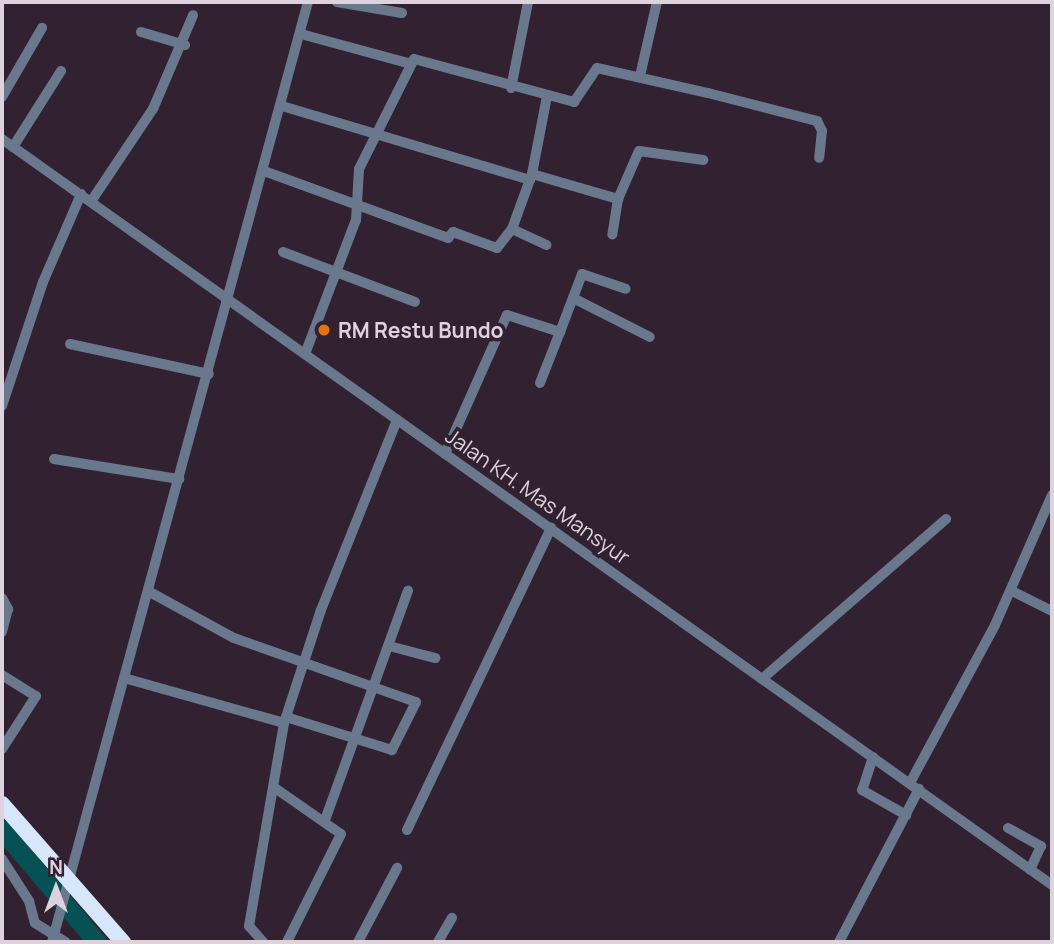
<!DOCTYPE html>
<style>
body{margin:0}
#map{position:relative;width:1054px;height:944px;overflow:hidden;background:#322231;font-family:Manrope,sans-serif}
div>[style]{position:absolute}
.river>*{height:19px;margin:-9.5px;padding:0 9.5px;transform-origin:9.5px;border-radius:9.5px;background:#065154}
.minor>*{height:10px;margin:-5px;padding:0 5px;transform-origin:5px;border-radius:5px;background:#69788c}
.highway>*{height:16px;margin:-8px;padding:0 8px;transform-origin:8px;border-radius:8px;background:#d7e6fb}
.dots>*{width:19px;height:19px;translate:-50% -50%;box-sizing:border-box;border:4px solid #322231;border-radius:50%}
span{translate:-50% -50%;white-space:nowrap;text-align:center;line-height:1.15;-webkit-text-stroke:7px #322231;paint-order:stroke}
.poi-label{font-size:21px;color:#ded3dd;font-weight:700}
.left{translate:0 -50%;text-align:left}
.street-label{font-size:21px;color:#ded3dd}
.frame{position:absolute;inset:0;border:4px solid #ded3dd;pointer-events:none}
.north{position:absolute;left:21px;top:853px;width:70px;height:70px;-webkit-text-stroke:5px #322231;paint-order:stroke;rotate:0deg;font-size:19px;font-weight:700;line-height:28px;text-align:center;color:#ded3dd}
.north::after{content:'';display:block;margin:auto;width:24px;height:32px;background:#ded3dd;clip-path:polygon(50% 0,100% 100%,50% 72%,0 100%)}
</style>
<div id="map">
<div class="river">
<div style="left:2px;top:830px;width:147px;rotate:49.7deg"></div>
</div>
<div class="minor">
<div style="left:337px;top:2px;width:66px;rotate:9.6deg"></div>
<div style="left:141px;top:32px;width:46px;rotate:16.5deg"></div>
<div style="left:301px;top:34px;width:111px;rotate:15.2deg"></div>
<div style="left:640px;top:76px;width:76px;rotate:-77.1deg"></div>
<div style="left:511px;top:88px;width:88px;rotate:-78.8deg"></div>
<div style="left:2px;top:97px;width:80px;rotate:-59.9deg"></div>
<div style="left:282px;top:106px;width:259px;rotate:16.6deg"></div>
<div style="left:2px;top:139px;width:1288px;rotate:35.39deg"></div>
<div style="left:13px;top:147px;width:90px;rotate:-57.7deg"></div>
<div style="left:264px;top:171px;width:196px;rotate:20deg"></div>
<div style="left:448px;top:238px;width:8px;rotate:-50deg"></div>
<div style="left:453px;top:232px;width:47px;rotate:20deg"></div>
<div style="left:497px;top:248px;width:24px;rotate:-52deg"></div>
<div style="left:512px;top:229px;width:59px;rotate:-70deg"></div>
<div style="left:532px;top:174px;width:79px;rotate:-79.1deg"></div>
<div style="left:532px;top:174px;width:90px;rotate:16.2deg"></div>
<div style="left:618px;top:199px;width:36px;rotate:99deg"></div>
<div style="left:618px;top:199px;width:52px;rotate:-66.4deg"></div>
<div style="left:639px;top:151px;width:65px;rotate:8deg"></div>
<div style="left:92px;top:200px;width:110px;rotate:-56.2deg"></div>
<div style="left:153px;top:109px;width:102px;rotate:-66.9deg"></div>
<div style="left:512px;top:229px;width:38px;rotate:25deg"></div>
<div style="left:283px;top:252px;width:141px;rotate:20.7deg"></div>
<div style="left:573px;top:298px;width:86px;rotate:26.9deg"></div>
<div style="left:70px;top:344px;width:142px;rotate:12.2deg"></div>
<div style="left:305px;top:354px;width:143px;rotate:-69.2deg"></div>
<div style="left:356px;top:220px;width:51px;rotate:-86.6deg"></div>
<div style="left:359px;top:169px;width:123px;rotate:-63.4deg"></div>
<div style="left:414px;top:59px;width:166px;rotate:15deg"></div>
<div style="left:574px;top:102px;width:41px;rotate:-55.9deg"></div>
<div style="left:597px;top:68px;width:114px;rotate:12.7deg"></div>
<div style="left:708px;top:93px;width:113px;rotate:14.4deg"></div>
<div style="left:817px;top:121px;width:11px;rotate:63deg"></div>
<div style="left:822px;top:131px;width:27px;rotate:96deg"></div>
<div style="left:540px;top:383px;width:55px;rotate:-68.6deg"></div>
<div style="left:2px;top:406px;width:131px;rotate:-71.7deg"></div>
<div style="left:43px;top:282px;width:96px;rotate:-66.6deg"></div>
<div style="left:445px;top:454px;width:152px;rotate:-66deg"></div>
<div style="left:507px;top:315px;width:56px;rotate:17.8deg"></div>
<div style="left:560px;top:332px;width:62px;rotate:-69.2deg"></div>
<div style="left:582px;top:274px;width:46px;rotate:18.8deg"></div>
<div style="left:54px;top:459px;width:127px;rotate:9.1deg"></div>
<div style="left:148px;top:591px;width:98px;rotate:28.7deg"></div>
<div style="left:234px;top:638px;width:193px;rotate:19.4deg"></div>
<div style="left:416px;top:702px;width:54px;rotate:116.6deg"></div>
<div style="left:392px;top:750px;width:111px;rotate:-162.7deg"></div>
<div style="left:1012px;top:591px;width:45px;rotate:26.6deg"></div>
<div style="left:2px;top:598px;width:13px;rotate:61deg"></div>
<div style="left:8px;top:609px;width:24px;rotate:105deg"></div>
<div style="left:389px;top:646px;width:48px;rotate:14.6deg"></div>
<div style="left:2px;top:675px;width:40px;rotate:32deg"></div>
<div style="left:36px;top:696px;width:63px;rotate:122.7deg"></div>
<div style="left:124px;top:678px;width:166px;rotate:15.7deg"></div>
<div style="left:762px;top:679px;width:244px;rotate:-41deg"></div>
<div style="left:873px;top:757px;width:35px;rotate:108deg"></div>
<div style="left:862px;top:790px;width:51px;rotate:29.6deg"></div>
<div style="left:910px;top:783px;width:179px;rotate:-61.7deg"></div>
<div style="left:995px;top:625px;width:142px;rotate:-66.3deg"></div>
<div style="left:275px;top:788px;width:80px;rotate:34.9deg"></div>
<div style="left:341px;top:834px;width:121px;rotate:116.6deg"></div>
<div style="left:325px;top:820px;width:244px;rotate:-70.1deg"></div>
<div style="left:1008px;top:828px;width:38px;rotate:29deg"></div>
<div style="left:1041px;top:846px;width:26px;rotate:115deg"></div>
<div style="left:407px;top:830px;width:335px;rotate:-64.5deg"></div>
<div style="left:2px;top:859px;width:50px;rotate:57.3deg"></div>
<div style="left:29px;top:901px;width:23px;rotate:75deg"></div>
<div style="left:35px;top:923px;width:36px;rotate:32deg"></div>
<div style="left:52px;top:942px;width:974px;rotate:-74.77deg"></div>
<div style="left:263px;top:942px;width:21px;rotate:-131deg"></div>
<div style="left:249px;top:926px;width:206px;rotate:-80.2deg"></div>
<div style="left:284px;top:723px;width:119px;rotate:-71.9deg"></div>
<div style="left:321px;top:610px;width:205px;rotate:-68.2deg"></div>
<div style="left:358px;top:942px;width:84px;rotate:-62.2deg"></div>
<div style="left:438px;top:942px;width:28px;rotate:-60deg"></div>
<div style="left:839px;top:942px;width:173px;rotate:-62.4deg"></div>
</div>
<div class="highway">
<div style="left:2px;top:804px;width:184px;rotate:48.8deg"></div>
</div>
<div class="dots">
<div style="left:324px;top:330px;background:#e8710a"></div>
</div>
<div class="poi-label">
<span class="left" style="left:338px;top:330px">RM Restu Bundo</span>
</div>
<div class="street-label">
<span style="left:538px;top:496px;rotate:35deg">Jalan KH. Mas Mansyur</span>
</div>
<div class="frame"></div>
<div class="north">N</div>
</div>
